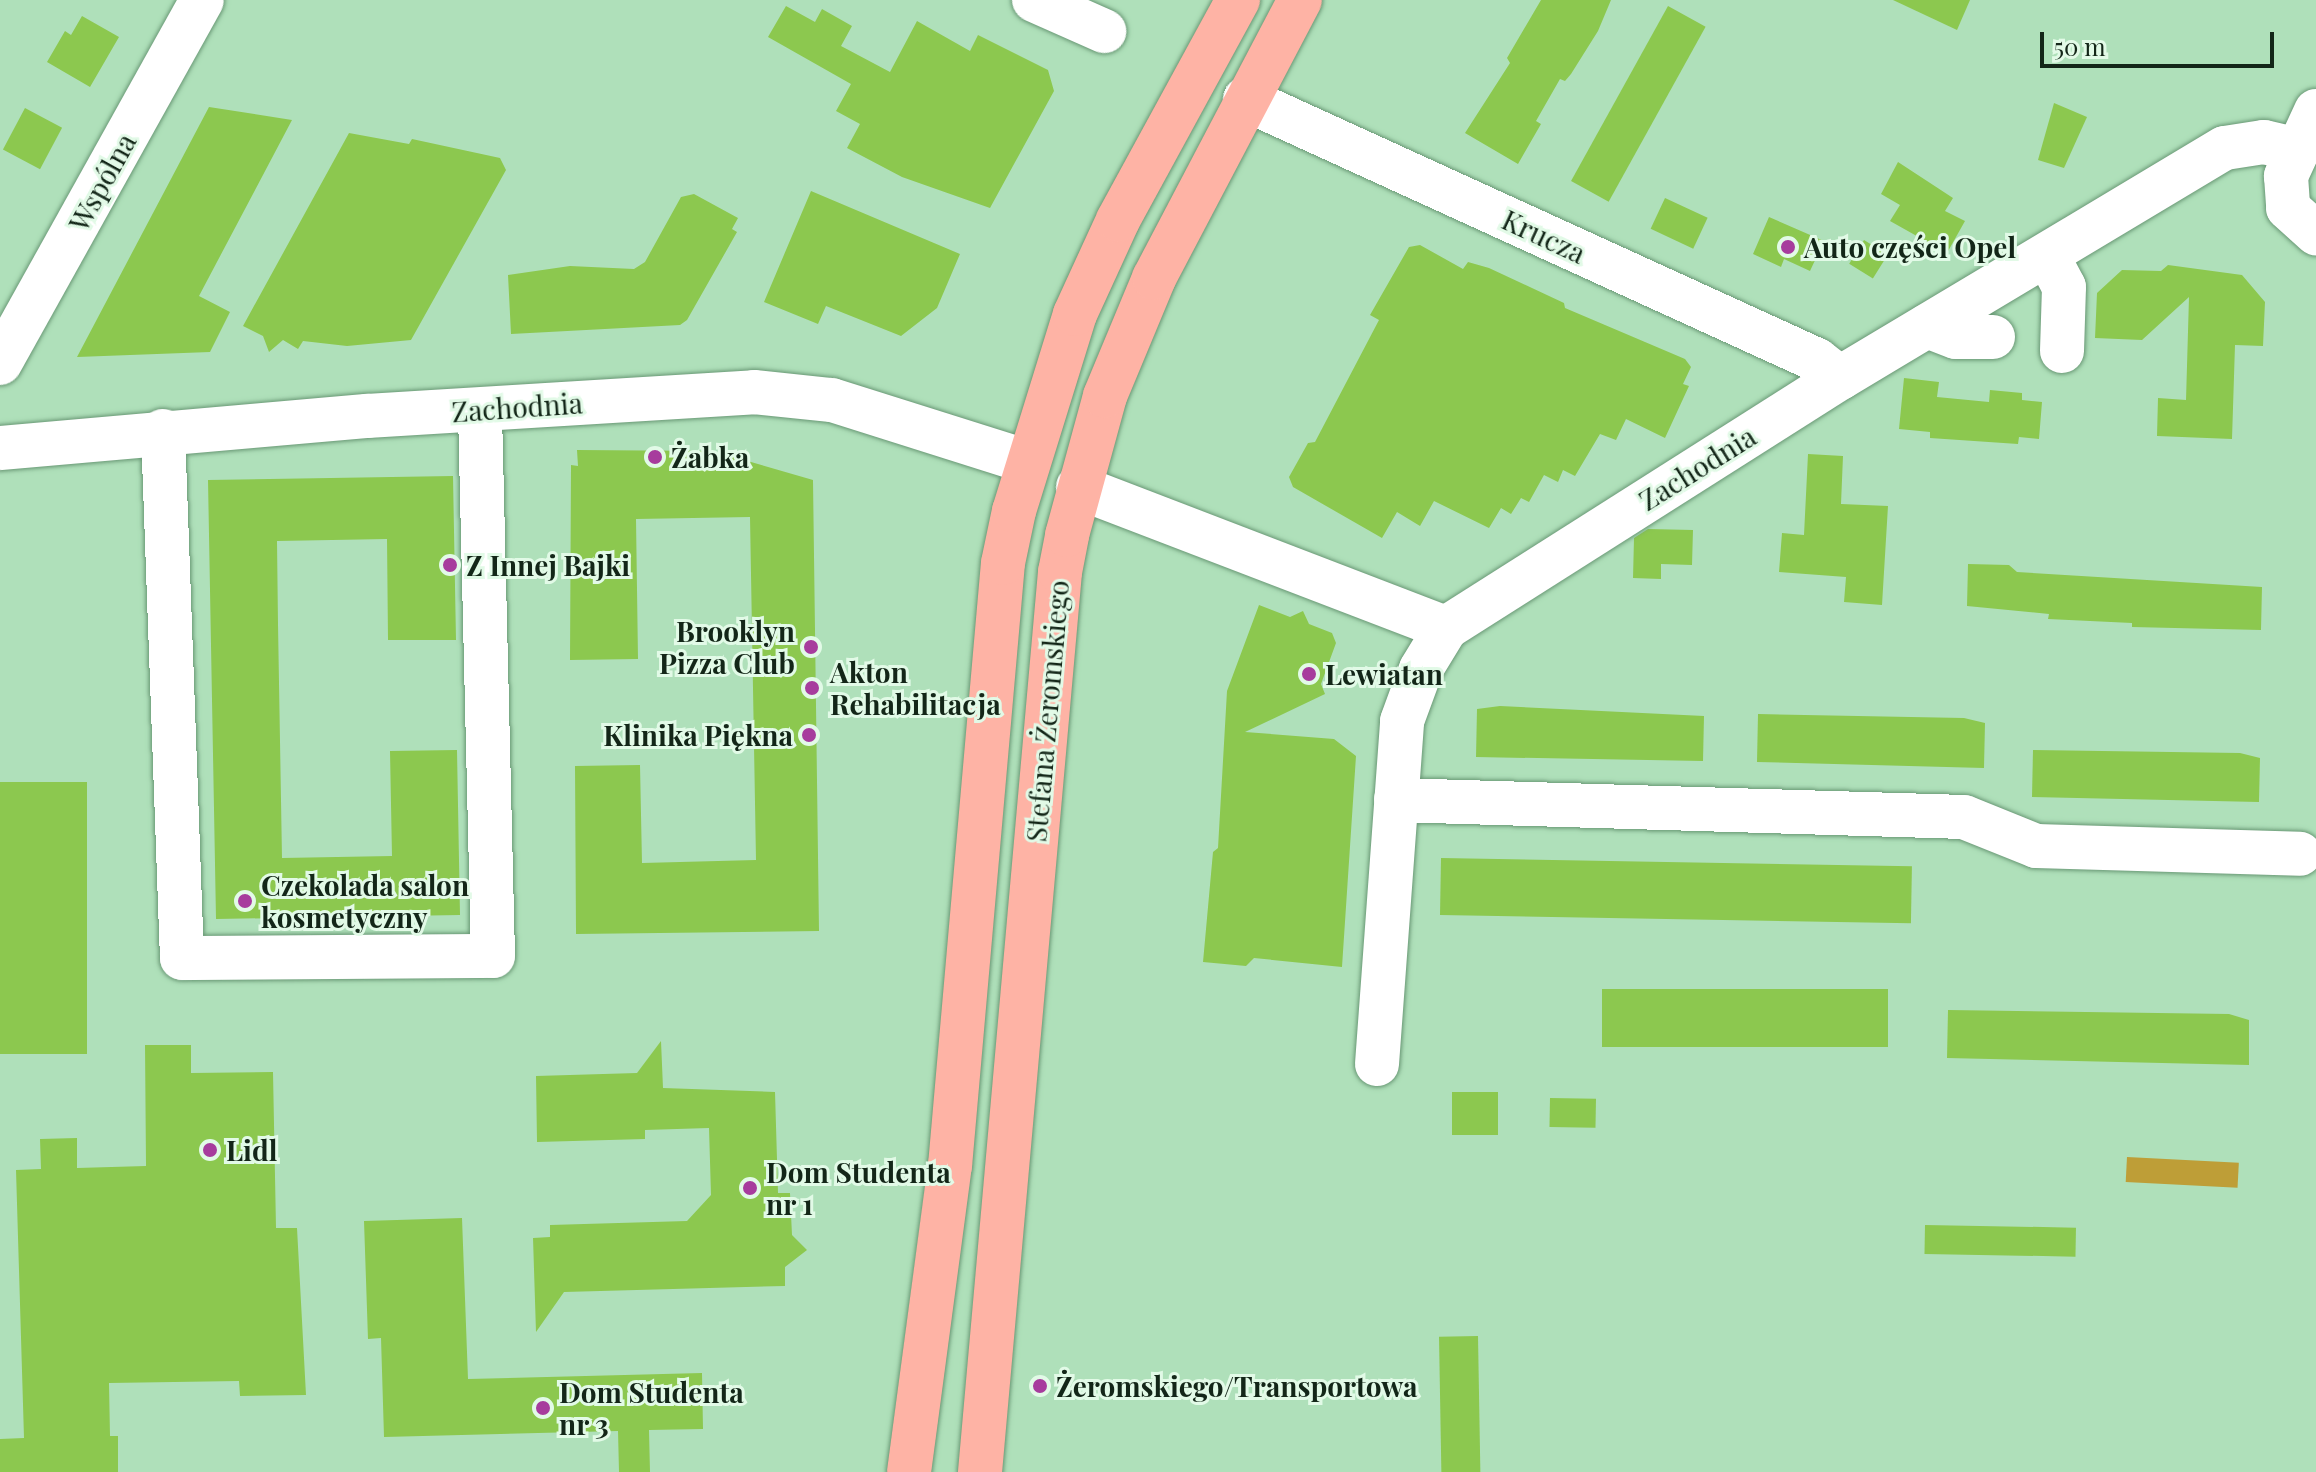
<!DOCTYPE html>
<meta charset="utf-8">
<style>
body{margin:0}
#map{position:relative;width:2316px;height:1472px;overflow:hidden;background:#afe0ba;font-family:"Playfair Display",serif}
div>[style]{position:absolute}
.green>*{inset:0;background:#be9e37;transform-origin:0 0}
.building>*{inset:0;background:#8cc84f;transform-origin:0 0}
.roads{filter:drop-shadow(0 0 2px #699875) drop-shadow(0 0 2px #699875)}
.minor>*{height:44px;margin:-22px;padding:0 22px;transform-origin:22px;border-radius:22px;background:#fff}
.major>*{height:44px;margin:-22px;padding:0 22px;transform-origin:22px;border-radius:22px;background:#feb3a5}
.dots>*{width:22px;height:22px;translate:-50% -50%;box-sizing:border-box;border:4px solid #e2fae7;border-radius:50%}
span{translate:-50% -50%;white-space:nowrap;text-align:center;line-height:1.15;-webkit-text-stroke:6px #e2fae7;paint-order:stroke}
.street-label{font-size:28px;color:#132618}
.poi-label{font-size:28px;color:#132618;font-weight:700}
.left{translate:0 -50%;text-align:left}
.right{translate:-100% -50%;text-align:right}
.scale{position:absolute;left:2040px;top:32px;width:234px;height:36px;box-sizing:border-box;border:4px solid #132618;border-top:0;padding-left:10px;font-size:24px;line-height:28px;white-space:nowrap;color:#132618;-webkit-text-stroke:6px #e2fae7;paint-order:stroke}
</style>
<div id="map">
<div class="green">
<div style="left:2127px;top:1157px;width:112px;height:25px;rotate:3deg"></div>
</div>
<div class="building">
<div style="clip-path:polygon(1541px 0,1611px 0,1598px 31px,1571px 74px,1565px 81px,1560px 79px,1536px 121px,1541px 124px,1518px 164px,1465px 133px,1510px 63px,1507px 58px)"></div>
<div style="clip-path:polygon(1893px 0,1970px 0,1957px 30px)"></div>
<div style="clip-path:polygon(786px 6px,815px 22px,822px 9px,852px 26px,841px 46px,890px 72px,917px 21px,970px 51px,978px 35px,1048px 70px,1054px 91px,990px 208px,902px 177px,847px 148px,860px 124px,836px 111px,851px 84px,768px 37px)"></div>
<div style="left:1668px;top:6px;width:43px;height:200px;rotate:29deg"></div>
<div style="clip-path:polygon(82px 16px,119px 37px,90px 87px,47px 62px,65px 31px,71px 35px)"></div>
<div style="clip-path:polygon(2054px 103px,2087px 117px,2064px 168px,2038px 160px)"></div>
<div style="clip-path:polygon(209px 107px,292px 120px,199px 296px,230px 312px,210px 352px,77px 357px)"></div>
<div style="left:25px;top:108px;width:42px;height:47px;rotate:28deg"></div>
<div style="clip-path:polygon(349px 133px,409px 144px,412px 139px,500px 158px,506px 170px,411px 340px,347px 346px,303px 341px,298px 349px,283px 340px,269px 352px,263px 336px,243px 326px)"></div>
<div style="clip-path:polygon(1898px 162px,1953px 198px,1945px 211px,1965px 221px,1947px 253px,1890px 221px,1900px 205px,1881px 194px)"></div>
<div style="clip-path:polygon(811px 191px,960px 254px,937px 308px,901px 336px,826px 306px,818px 324px,764px 302px)"></div>
<div style="clip-path:polygon(694px 194px,738px 218px,732px 229px,737px 232px,687px 320px,680px 325px,511px 334px,508px 275px,570px 266px,634px 269px,645px 262px,681px 197px)"></div>
<div style="left:1665px;top:198px;width:47px;height:34px;rotate:25deg"></div>
<div style="clip-path:polygon(1769px 217px,1824px 241px,1810px 271px,1784px 259px,1781px 267px,1753px 254px)"></div>
<div style="left:1864px;top:240px;width:28px;height:28px;rotate:32deg"></div>
<div style="clip-path:polygon(1420px 245px,1463px 269px,1468px 262px,1489px 268px,1564px 303px,1565px 308px,1685px 359px,1691px 367px,1683px 384px,1689px 386px,1665px 438px,1626px 419px,1616px 440px,1600px 434px,1575px 476px,1563px 470px,1558px 482px,1544px 475px,1529px 502px,1521px 498px,1511px 514px,1501px 508px,1489px 528px,1434px 501px,1420px 526px,1397px 512px,1382px 538px,1293px 487px,1289px 477px,1308px 443px,1315px 442px,1379px 320px,1370px 315px,1409px 247px)"></div>
<div style="clip-path:polygon(2168px 265px,2242px 275px,2265px 302px,2263px 346px,2235px 345px,2232px 439px,2157px 436px,2158px 398px,2186px 400px,2189px 297px,2142px 340px,2095px 338px,2097px 293px,2122px 270px,2161px 271px)"></div>
<div style="clip-path:polygon(1904px 378px,1939px 382px,1937px 397px,1989px 402px,1990px 390px,2022px 393px,2022px 400px,2042px 402px,2039px 439px,2019px 437px,2018px 444px,1930px 438px,1930px 432px,1899px 429px)"></div>
<div style="clip-path:polygon(577px 450px,713px 451px,813px 480px,819px 931px,576px 934px,575px 766px,640px 765px,642px 863px,756px 860px,750px 517px,636px 519px,638px 659px,570px 660px,571px 465px,578px 466px)"></div>
<div style="clip-path:polygon(1808px 454px,1843px 456px,1841px 504px,1888px 506px,1882px 605px,1844px 602px,1846px 577px,1779px 572px,1782px 533px,1804px 535px)"></div>
<div style="clip-path:polygon(453px 476px,456px 640px,388px 640px,387px 539px,277px 541px,278px 624px,282px 858px,392px 856px,390px 751px,457px 750px,460px 915px,216px 919px,208px 480px)"></div>
<div style="clip-path:polygon(1648px 529px,1693px 530px,1692px 565px,1661px 564px,1661px 579px,1633px 578px,1634px 538px)"></div>
<div style="clip-path:polygon(1968px 564px,2009px 565px,2017px 572px,2262px 587px,2261px 630px,2132px 627px,2132px 623px,2048px 619px,2049px 614px,1967px 606px)"></div>
<div style="clip-path:polygon(1259px 605px,1290px 617px,1303px 611px,1309px 624px,1332px 633px,1336px 643px,1321px 684px,1325px 694px,1245px 732px,1334px 739px,1356px 756px,1342px 967px,1254px 958px,1246px 966px,1203px 962px,1213px 852px,1218px 848px,1227px 691px)"></div>
<div style="clip-path:polygon(1500px 706px,1704px 716px,1703px 761px,1476px 757px,1477px 709px)"></div>
<div style="clip-path:polygon(1758px 714px,1964px 718px,1985px 723px,1984px 768px,1757px 762px)"></div>
<div style="clip-path:polygon(2033px 750px,2240px 753px,2260px 758px,2259px 802px,2032px 797px)"></div>
<div style="left:0;top:782px;width:87px;height:272px"></div>
<div style="left:1441px;top:858px;width:471px;height:57px;rotate:1deg"></div>
<div style="left:1602px;top:989px;width:286px;height:58px"></div>
<div style="clip-path:polygon(1948px 1010px,2229px 1014px,2249px 1020px,2249px 1065px,1947px 1058px)"></div>
<div style="clip-path:polygon(661px 1041px,663px 1088px,775px 1092px,778px 1193px,790px 1193px,792px 1235px,807px 1250px,785px 1267px,785px 1286px,564px 1292px,536px 1332px,533px 1238px,550px 1237px,550px 1225px,687px 1221px,711px 1195px,709px 1128px,645px 1130px,645px 1139px,537px 1142px,536px 1076px,637px 1073px)"></div>
<div style="clip-path:polygon(145px 1045px,191px 1045px,191px 1073px,273px 1072px,276px 1228px,297px 1228px,306px 1395px,240px 1396px,239px 1381px,109px 1383px,110px 1436px,118px 1436px,118px 1472px,0 1472px,0 1439px,24px 1438px,16px 1170px,41px 1169px,40px 1139px,77px 1138px,77px 1168px,146px 1166px)"></div>
<div style="left:1452px;top:1092px;width:46px;height:43px"></div>
<div style="left:1550px;top:1098px;width:46px;height:29px;rotate:1deg"></div>
<div style="clip-path:polygon(462px 1218px,468px 1379px,702px 1373px,703px 1429px,649px 1430px,650px 1472px,619px 1472px,618px 1431px,384px 1437px,381px 1338px,368px 1339px,364px 1221px)"></div>
<div style="left:1925px;top:1225px;width:151px;height:29px;rotate:1deg"></div>
<div style="left:1478px;top:1336px;width:136px;height:39px;rotate:89deg"></div>
</div>
<div class="roads">
<div class="minor">
<div style="left:1034px;top:0;width:77px;rotate:23.9deg"></div>
<div style="left:1245px;top:99px;width:629px;rotate:24.53deg"></div>
<div style="left:1817px;top:360px;width:29px;rotate:38deg"></div>
<div style="left:2316px;top:111px;width:72px;rotate:114.8deg"></div>
<div style="left:2286px;top:176px;width:32px;rotate:86deg"></div>
<div style="left:2288px;top:208px;width:38px;rotate:42deg"></div>
<div style="left:2047px;top:255px;width:36px;rotate:62deg"></div>
<div style="left:2064px;top:287px;width:64px;rotate:91.8deg"></div>
<div style="left:1927px;top:326px;width:31px;rotate:21deg"></div>
<div style="left:1956px;top:337px;width:37px"></div>
<div style="left:0;top:363px;width:415px;rotate:-60.9deg"></div>
<div style="left:163px;top:431px;width:527px;rotate:87.94deg"></div>
<div style="left:182px;top:958px;width:311px;rotate:-0.4deg"></div>
<div style="left:493px;top:956px;width:545px;rotate:-91.37deg"></div>
<div style="left:0;top:448px;width:368px;rotate:-5deg"></div>
<div style="left:367px;top:416px;width:388px;rotate:-3.5deg"></div>
<div style="left:754px;top:392px;width:78px;rotate:5.9deg"></div>
<div style="left:832px;top:400px;width:203px;rotate:17.5deg"></div>
<div style="left:1078px;top:487px;width:394px;rotate:21deg"></div>
<div style="left:1446px;top:628px;width:467px;rotate:-32.4deg"></div>
<div style="left:1840px;top:378px;width:448px;rotate:-30.9deg"></div>
<div style="left:2225px;top:148px;width:39px;rotate:-9deg"></div>
<div style="left:2264px;top:142px;width:35px;rotate:13deg"></div>
<div style="left:1396px;top:800px;width:568px;rotate:1.71deg"></div>
<div style="left:1964px;top:817px;width:78px;rotate:21.9deg"></div>
<div style="left:2036px;top:846px;width:264px;rotate:1.7deg"></div>
<div style="left:1377px;top:1064px;width:344px;rotate:-85.8deg"></div>
<div style="left:1402px;top:721px;width:55px;rotate:-69.9deg"></div>
<div style="left:1421px;top:669px;width:48px;rotate:-58.6deg"></div>
</div>
<div class="major">
<div style="left:909px;top:1472px;width:309px;rotate:-82.4deg"></div>
<div style="left:950px;top:1166px;width:605px;rotate:-84.98deg"></div>
<div style="left:1003px;top:563px;width:53px;rotate:-78.1deg"></div>
<div style="left:1014px;top:511px;width:206px;rotate:-72.8deg"></div>
<div style="left:1075px;top:314px;width:103px;rotate:-65.4deg"></div>
<div style="left:1118px;top:220px;width:251px;rotate:-61.4deg"></div>
<div style="left:980px;top:1472px;width:904px;rotate:-84.92deg"></div>
<div style="left:1060px;top:572px;width:38px;rotate:-79deg"></div>
<div style="left:1067px;top:535px;width:144px;rotate:-74.7deg"></div>
<div style="left:1105px;top:396px;width:128px;rotate:-67.4deg"></div>
<div style="left:1154px;top:278px;width:314px;rotate:-62.3deg"></div>
</div>
</div>
<div class="dots">
<div style="left:1788px;top:247px;background:#a73c9d"></div>
<div style="left:655px;top:457px;background:#a73c9d"></div>
<div style="left:450px;top:565px;background:#a73c9d"></div>
<div style="left:811px;top:647px;background:#a73c9d"></div>
<div style="left:1309px;top:674px;background:#a73c9d"></div>
<div style="left:812px;top:688px;background:#a73c9d"></div>
<div style="left:809px;top:735px;background:#a73c9d"></div>
<div style="left:245px;top:901px;background:#a73c9d"></div>
<div style="left:210px;top:1150px;background:#a73c9d"></div>
<div style="left:750px;top:1188px;background:#a73c9d"></div>
<div style="left:1040px;top:1386px;background:#a73c9d"></div>
<div style="left:543px;top:1408px;background:#a73c9d"></div>
</div>
<div class="street-label">
<span style="left:102px;top:182px;rotate:-61deg">Wspólna</span>
<span style="left:1544px;top:236px;rotate:25deg">Krucza</span>
<span style="left:517px;top:407px;rotate:-4deg">Zachodnia</span>
<span style="left:1697px;top:468px;rotate:-32deg">Zachodnia</span>
<span style="left:1047px;top:711px;rotate:-85deg">Stefana Żeromskiego</span>
</div>
<div class="poi-label">
<span class="left" style="left:1804px;top:247px">Auto części Opel</span>
<span class="left" style="left:671px;top:457px">Żabka</span>
<span class="left" style="left:466px;top:565px">Z Innej Bajki</span>
<span class="right" style="left:795px;top:647px">Brooklyn<br>Pizza Club</span>
<span class="left" style="left:830px;top:688px">Akton<br>Rehabilitacja</span>
<span class="left" style="left:1325px;top:674px">Lewiatan</span>
<span class="right" style="left:793px;top:735px">Klinika Piękna</span>
<span class="left" style="left:261px;top:901px">Czekolada salon<br>kosmetyczny</span>
<span class="left" style="left:226px;top:1150px">Lidl</span>
<span class="left" style="left:766px;top:1188px">Dom Studenta<br>nr 1</span>
<span class="left" style="left:1056px;top:1386px">Żeromskiego/Transportowa</span>
<span class="left" style="left:559px;top:1408px">Dom Studenta<br>nr 3</span>
</div>
<div class="scale">50 m</div>
</div>
